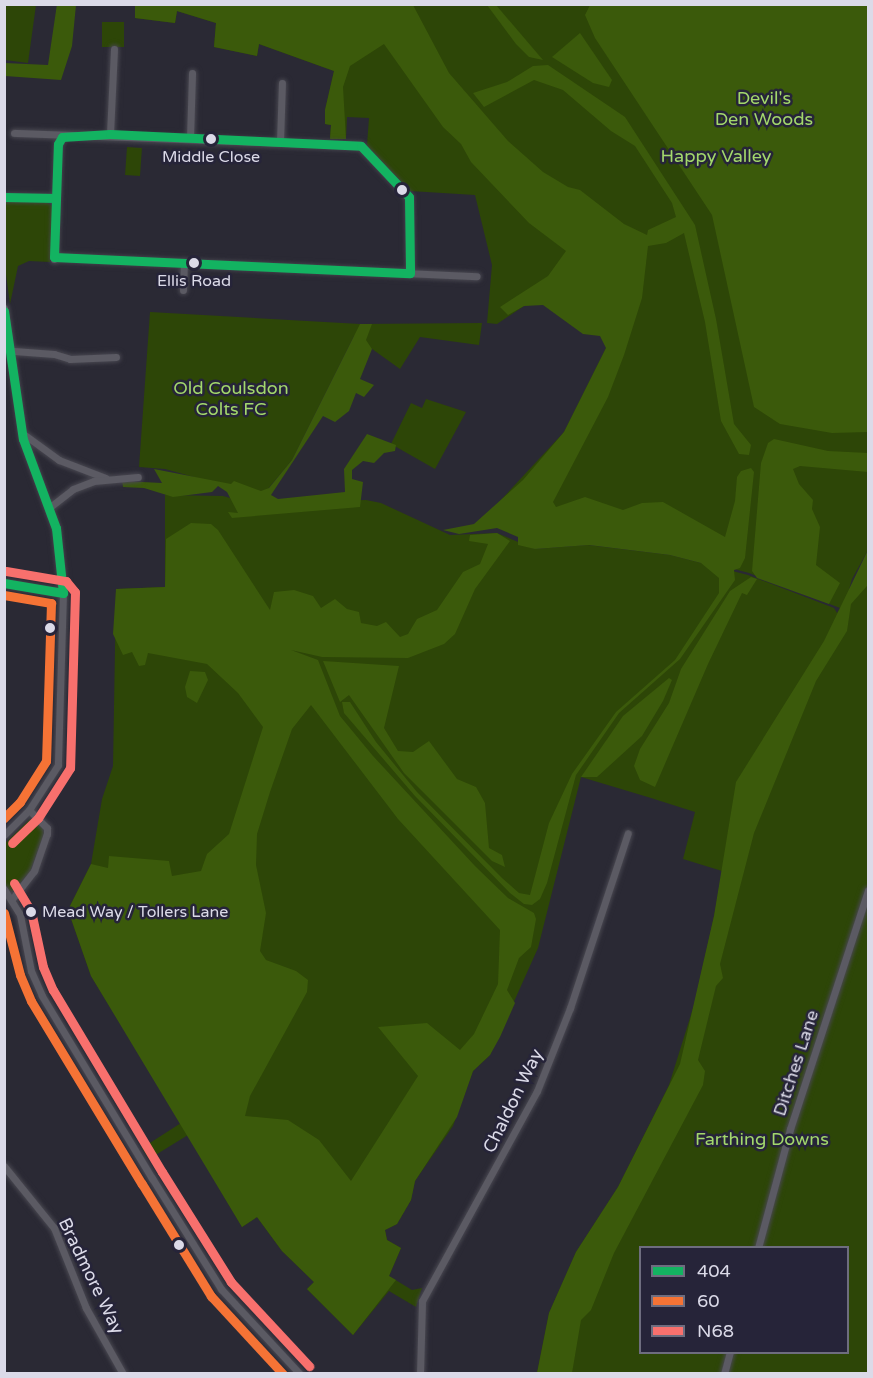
<!DOCTYPE html>
<style>
body{margin:0}
#map{position:relative;width:873px;height:1378px;overflow:hidden;background:#2a2934;font-family:"Varela Round",sans-serif}
div>[style]{position:absolute}
.green>*{inset:0;background:#2d4607;transform-origin:0 0}
.forest>*{inset:0;background:#3b5a0b}
.roads{filter:drop-shadow(0 0 2px #484750) drop-shadow(0 0 2px #484750)}
.minor>*{height:7px;margin:-3.5px;padding:0 3.5px;transform-origin:3.5px;border-radius:3.5px;background:#5b5a63}
.bus-1>*{height:9px;margin:-4.5px;padding:0 4.5px;transform-origin:4.5px;border-radius:4.5px;background:#13b361}
.bus-2>*{height:9px;margin:-4.5px;padding:0 4.5px;transform-origin:4.5px;border-radius:4.5px;background:#f57335}
.bus-3>*{height:9px;margin:-4.5px;padding:0 4.5px;transform-origin:4.5px;border-radius:4.5px;background:#f8706d}
.dots>*{width:16px;height:16px;translate:-50% -50%;box-sizing:border-box;border:3px solid #262439;border-radius:50%}
span{translate:-50% -50%;white-space:nowrap;text-align:center;line-height:1.15;-webkit-text-stroke:5px #262439;paint-order:stroke}
.bus-label{font-size:16px;color:#dbdae8}
.left{translate:0 -50%;text-align:left}
.park-label{font-size:18px;color:#a3d86c}
.street-label{font-size:18px;color:#dbdae8}
.frame{position:absolute;inset:0;border:6px solid #dbdae8;pointer-events:none}
.legend{position:absolute;left:639px;top:1246px;width:210px;height:108px;box-sizing:border-box;background:#262439;border:2px solid #6e6d7f;margin:0;padding:8px 10px;list-style:none;font-size:18px;color:#dbdae8}
.legend li{display:flex;align-items:center;gap:12px;height:30px}
.legend b{width:30px;border:2px solid #6e6d7f}
</style>
<div id="map">
<div class="green">
<div style="clip-path:polygon(5px 4px,36px 5px,28px 63px,5px 60px)"></div>
<div style="clip-path:polygon(evenodd,135px 5px,868px 5px,868px 550px,852px 579px,847px 597px,868px 557px,868px 1373px,537px 1373px,549px 1313px,576px 1252px,618px 1187px,669px 1085px,694px 1005px,714px 916px,722px 871px,683px 859px,695px 812px,651px 798px,581px 777px,538px 948px,490px 1055px,473px 1071px,453px 1126px,415px 1181px,411px 1200px,397px 1224px,385px 1230px,387px 1240px,401px 1248px,389px 1276px,412px 1290px,422px 1288px,416px 1307px,389px 1291px,353px 1335px,307px 1289px,314px 1282px,282px 1251px,257px 1217px,242px 1227px,188px 1135px,149px 1159px,142px 1148px,181px 1123px,91px 976px,68px 910px,91px 864px,102px 799px,113px 766px,116px 589px,165px 587px,165px 495px,223px 496px,248px 503px,366px 500px,381px 503px,450px 535px,497px 533px,535px 549px,588px 545px,670px 555px,748px 575px,834px 608px,837px 613px,840px 608px,749px 573px,697px 559px,487px 515px,564px 432px,606px 348px,621px 286px,524px 306px,497px 324px,487px 323px,492px 265px,475px 195px,410px 191px,367px 145px,369px 118px,347px 117px,346px 139px,330px 139px,331px 125px,325px 124px,325px 110px,334px 71px,259px 44px,257px 56px,214px 47px,216px 23px,177px 11px,175px 23px,135px 18px,135px 5px,640px 1248px,848px 1248px,848px 1352px,640px 1352px,640px 1248px)"></div>
<div style="left:102px;top:22px;width:22px;height:25px"></div>
<div style="left:127px;top:147px;width:15px;height:28px;rotate:4deg"></div>
<div style="clip-path:polygon(4px 201px,47px 202px,54px 208px,50px 262px,29px 261px,18px 266px,10px 304px,5px 267px)"></div>
<div style="clip-path:polygon(150px 312px,360px 324px,482px 323px,479px 345px,420px 337px,400px 369px,354px 336px,292px 460px,262px 496px,165px 469px,139px 467px)"></div>
<div style="clip-path:polygon(426px 399px,466px 412px,435px 469px,391px 444px,411px 403px,422px 408px)"></div>
<div style="clip-path:polygon(30px 819px,43px 828px,44px 834px,30px 872px,12px 892px,5px 887px,4px 844px)"></div>
</div>
<div class="forest">
<div style="clip-path:polygon(57px 4px,76px 5px,72px 46px,61px 80px,5px 76px,5px 63px,48px 65px)"></div>
<div style="clip-path:polygon(135px 5px,413px 5px,449px 73px,508px 141px,543px 172px,568px 187px,580px 190px,624px 224px,647px 235px,648px 230px,676px 217px,672px 203px,635px 146px,611px 131px,563px 90px,534px 80px,484px 107px,473px 93px,507px 82px,533px 66px,548px 65px,625px 117px,695px 225px,716px 319px,734px 424px,751px 445px,749px 455px,739px 454px,721px 421px,705px 322px,684px 233px,666px 243px,648px 246px,642px 298px,624px 355px,608px 397px,553px 502px,556px 507px,585px 497px,623px 510px,642px 503px,663px 502px,725px 537px,735px 501px,737px 477px,741px 471px,751px 468px,754px 472px,745px 558px,740px 568px,734px 570px,735px 580px,680px 659px,619px 713px,576px 775px,547px 883px,540px 899px,532px 905px,524px 904px,510px 893px,415px 796px,344px 713px,342px 702px,350px 702px,376px 742px,417px 792px,502px 878px,519px 893px,530px 895px,549px 823px,572px 774px,616px 712px,675px 660px,719px 593px,719px 578px,701px 563px,670px 555px,589px 545px,535px 549px,518px 545px,518px 537px,497px 528px,459px 534px,443px 530px,474px 524px,523px 480px,564px 432px,606px 348px,600px 336px,583px 334px,543px 305px,524px 306px,508px 315px,500px 307px,548px 276px,566px 251px,529px 223px,471px 162px,461px 144px,443px 127px,384px 44px,350px 66px,343px 87px,346px 139px,330px 139px,331px 125px,325px 124px,325px 110px,334px 71px,259px 44px,257px 56px,214px 47px,216px 23px,177px 11px,175px 23px,135px 18px)"></div>
<div style="clip-path:polygon(487px 5px,496px 5px,543px 60px,529px 57px,516px 44px)"></div>
<div style="clip-path:polygon(590px 5px,868px 5px,868px 432px,832px 433px,780px 424px,754px 407px,712px 215px,595px 38px,585px 15px)"></div>
<div style="clip-path:polygon(580px 33px,612px 80px,609px 87px,593px 83px,552px 57px)"></div>
<div style="clip-path:polygon(360px 324px,372px 324px,366px 340px,372px 349px,360px 379px,374px 385px,364px 397px,356px 393px,349px 411px,335px 422px,323px 416px,271px 495px,278px 499px,345px 492px,344px 469px,367px 434px,396px 445px,395px 451px,384px 453px,374px 463px,363px 461px,352px 470px,352px 479px,363px 482px,360px 507px,232px 518px,228px 512px,238px 513px,227px 492px,218px 486px,212px 492px,173px 497px,144px 488px,123px 487px,122px 481px,162px 483px,154px 469px,231px 484px,234px 481px,261px 491px,269px 488px,292px 460px)"></div>
<div style="clip-path:polygon(774px 439px,828px 451px,868px 453px,868px 472px,800px 466px,793px 469px,799px 484px,813px 500px,812px 509px,820px 527px,816px 565px,840px 583px,829px 604px,757px 578px,752px 571px,761px 463px,768px 443px)"></div>
<div style="clip-path:polygon(evenodd,191px 523px,211px 524px,218px 530px,270px 610px,274px 592px,294px 590px,313px 596px,321px 608px,335px 599px,347px 609px,359px 612px,361px 623px,377px 626px,386px 622px,400px 637px,408px 634px,417px 619px,437px 610px,463px 572px,480px 564px,488px 544px,469px 541px,470px 535px,497px 533px,510px 541px,475px 589px,455px 634px,444px 644px,408px 658px,322px 657px,291px 650px,318px 660px,340px 716px,373px 756px,475px 866px,508px 898px,534px 913px,536px 919px,531px 947px,519px 958px,507px 990px,515px 1003px,500px 1037px,490px 1055px,473px 1071px,457px 1117px,415px 1181px,411px 1200px,397px 1224px,385px 1230px,387px 1240px,401px 1248px,389px 1276px,396px 1280px,353px 1335px,307px 1289px,314px 1282px,282px 1251px,257px 1217px,242px 1227px,91px 976px,68px 910px,91px 864px,108px 868px,109px 856px,169px 861px,172px 876px,201px 871px,207px 854px,229px 834px,263px 727px,238px 693px,207px 664px,148px 653px,145px 665px,139px 666px,132px 652px,123px 655px,113px 634px,116px 589px,165px 587px,166px 539px,191px 523px,311px 705px,398px 819px,500px 930px,498px 984px,474px 1034px,460px 1050px,427px 1023px,378px 1027px,418px 1076px,351px 1181px,319px 1140px,288px 1120px,245px 1116px,250px 1096px,307px 992px,308px 980px,296px 971px,266px 960px,260px 951px,266px 913px,256px 865px,257px 834px,270px 792px,292px 729px,311px 705px)"></div>
<div style="clip-path:polygon(868px 550px,867px 586px,851px 604px,847px 631px,816px 681px,754px 833px,720px 964px,723px 978px,716px 986px,698px 1060px,705px 1071px,703px 1085px,614px 1253px,591px 1310px,581px 1320px,572px 1373px,537px 1373px,549px 1313px,576px 1252px,618px 1187px,680px 1064px,714px 916px,736px 782px,824px 641px)"></div>
<div style="clip-path:polygon(751px 577px,757px 579px,747px 595px,742px 593px,708px 664px,655px 787px,640px 780px,634px 766px,640px 749px,669px 703px,681px 669px,730px 591px)"></div>
<div style="clip-path:polygon(323px 661px,399px 666px,384px 728px,398px 751px,413px 752px,429px 741px,457px 779px,476px 787px,485px 803px,489px 848px,502px 855px,505px 867px,492px 861px,404px 773px,349px 695px,340px 702px)"></div>
<div style="clip-path:polygon(190px 671px,205px 672px,208px 680px,197px 703px,187px 697px,185px 687px)"></div>
<div style="clip-path:polygon(669px 678px,672px 680px,663px 701px,642px 736px,597px 777px,581px 777px,623px 716px)"></div>
</div>
<div class="roads">
<div class="minor">
<div style="left:14px;top:133px;width:347px;rotate:2.1deg"></div>
<div style="left:361px;top:146px;width:70px;rotate:46.7deg"></div>
<div style="left:409px;top:197px;width:76px;rotate:89.2deg"></div>
<div style="left:110px;top:134px;width:85px;rotate:-87.3deg"></div>
<div style="left:190px;top:138px;width:65px;rotate:-88.2deg"></div>
<div style="left:280px;top:142px;width:59px;rotate:-88.1deg"></div>
<div style="left:4px;top:197px;width:52px;rotate:1.1deg"></div>
<div style="left:54px;top:257px;width:423px;rotate:2.6deg"></div>
<div style="left:54px;top:259px;width:115px;rotate:-88deg"></div>
<div style="left:58px;top:144px;width:8px;rotate:-60deg"></div>
<div style="left:183px;top:290px;width:28px;rotate:-88deg"></div>
<div style="left:4px;top:308px;width:132px;rotate:81.7deg"></div>
<div style="left:23px;top:439px;width:95px;rotate:69.7deg"></div>
<div style="left:56px;top:528px;width:65px;rotate:83.9deg"></div>
<div style="left:63px;top:593px;width:172px;rotate:91.7deg"></div>
<div style="left:58px;top:765px;width:54px;rotate:122.8deg"></div>
<div style="left:29px;top:810px;width:35px;rotate:135deg"></div>
<div style="left:14px;top:351px;width:40px;rotate:4.3deg"></div>
<div style="left:54px;top:354px;width:17px;rotate:17deg"></div>
<div style="left:70px;top:359px;width:46px;rotate:-2.5deg"></div>
<div style="left:22px;top:433px;width:46px;rotate:36.1deg"></div>
<div style="left:59px;top:460px;width:50px;rotate:21deg"></div>
<div style="left:50px;top:507px;width:29px;rotate:-38deg"></div>
<div style="left:73px;top:489px;width:22px;rotate:-21deg"></div>
<div style="left:94px;top:481px;width:44px;rotate:-5.2deg"></div>
<div style="left:4px;top:583px;width:60px;rotate:9.6deg"></div>
<div style="left:4px;top:889px;width:31px;rotate:58deg"></div>
<div style="left:20px;top:915px;width:57px;rotate:78.9deg"></div>
<div style="left:31px;top:971px;width:27px;rotate:66deg"></div>
<div style="left:42px;top:996px;width:213px;rotate:58.9deg"></div>
<div style="left:152px;top:1178px;width:131px;rotate:58.1deg"></div>
<div style="left:221px;top:1289px;width:116px;rotate:47.1deg"></div>
<div style="left:12px;top:899px;width:36px;rotate:-52deg"></div>
<div style="left:34px;top:871px;width:39px;rotate:-71deg"></div>
<div style="left:47px;top:834px;width:6px;rotate:-90deg"></div>
<div style="left:47px;top:828px;width:25px;rotate:-135deg"></div>
<div style="left:4px;top:1166px;width:80px;rotate:51.1deg"></div>
<div style="left:54px;top:1228px;width:86px;rotate:68.2deg"></div>
<div style="left:86px;top:1308px;width:76px;rotate:60.7deg"></div>
<div style="left:758px;top:1248px;width:123px;rotate:-74.9deg"></div>
<div style="left:790px;top:1129px;width:251px;rotate:-71.9deg"></div>
<div style="left:420px;top:1374px;width:73px;rotate:-88.4deg"></div>
<div style="left:422px;top:1301px;width:239px;rotate:-61.3deg"></div>
<div style="left:537px;top:1091px;width:89px;rotate:-68.3deg"></div>
<div style="left:570px;top:1008px;width:184px;rotate:-71.7deg"></div>
<div style="left:724px;top:1374px;width:23px;rotate:-75deg"></div>
</div>
</div>
<div class="bus-1">
<div style="left:62px;top:137px;width:48px;rotate:-3.6deg"></div>
<div style="left:110px;top:134px;width:251px;rotate:2.7deg"></div>
<div style="left:361px;top:146px;width:70px;rotate:46.7deg"></div>
<div style="left:409px;top:197px;width:76px;rotate:89.2deg"></div>
<div style="left:4px;top:197px;width:52px;rotate:1.1deg"></div>
<div style="left:54px;top:257px;width:356px;rotate:2.6deg"></div>
<div style="left:54px;top:257px;width:113px;rotate:-88deg"></div>
<div style="left:58px;top:144px;width:8px;rotate:-60deg"></div>
<div style="left:4px;top:311px;width:129px;rotate:81.6deg"></div>
<div style="left:23px;top:439px;width:95px;rotate:69.7deg"></div>
<div style="left:56px;top:528px;width:65px;rotate:83.9deg"></div>
<div style="left:4px;top:583px;width:60px;rotate:9.6deg"></div>
</div>
<div class="bus-2">
<div style="left:4px;top:595px;width:48px;rotate:9.7deg"></div>
<div style="left:51px;top:603px;width:158px;rotate:91.8deg"></div>
<div style="left:46px;top:761px;width:49px;rotate:122.4deg"></div>
<div style="left:20px;top:802px;width:23px;rotate:135deg"></div>
<div style="left:4px;top:913px;width:64px;rotate:75.5deg"></div>
<div style="left:20px;top:975px;width:28px;rotate:67deg"></div>
<div style="left:31px;top:1001px;width:214px;rotate:58.8deg"></div>
<div style="left:142px;top:1184px;width:132px;rotate:58.4deg"></div>
<div style="left:211px;top:1296px;width:106px;rotate:47.3deg"></div>
</div>
<div class="bus-3">
<div style="left:6px;top:571px;width:61px;rotate:9.5deg"></div>
<div style="left:66px;top:581px;width:14px;rotate:51deg"></div>
<div style="left:75px;top:592px;width:176px;rotate:91.6deg"></div>
<div style="left:70px;top:768px;width:59px;rotate:122.6deg"></div>
<div style="left:38px;top:818px;width:36px;rotate:136deg"></div>
<div style="left:14px;top:883px;width:33px;rotate:59deg"></div>
<div style="left:31px;top:911px;width:57px;rotate:77.9deg"></div>
<div style="left:43px;top:967px;width:25px;rotate:67deg"></div>
<div style="left:53px;top:990px;width:212px;rotate:59.1deg"></div>
<div style="left:162px;top:1172px;width:130px;rotate:57.9deg"></div>
<div style="left:231px;top:1282px;width:115px;rotate:47.1deg"></div>
</div>
<div class="dots">
<div style="left:211px;top:139px;background:#dbdae8"></div>
<div style="left:402px;top:190px;background:#dbdae8"></div>
<div style="left:194px;top:263px;background:#dbdae8"></div>
<div style="left:50px;top:628px;background:#dbdae8"></div>
<div style="left:31px;top:912px;background:#dbdae8"></div>
<div style="left:179px;top:1245px;background:#dbdae8"></div>
</div>
<div class="bus-label">
<span style="left:211px;top:157px">Middle Close</span>
<span style="left:194px;top:281px">Ellis Road</span>
<span class="left" style="left:42px;top:912px">Mead Way / Tollers Lane</span>
</div>
<div class="park-label">
<span style="left:764px;top:109px">Devil's<br>Den Woods</span>
<span style="left:716px;top:156px">Happy Valley</span>
<span style="left:231px;top:399px">Old Coulsdon<br>Colts FC</span>
<span style="left:762px;top:1139px">Farthing Downs</span>
</div>
<div class="street-label">
<span style="left:796px;top:1063px;rotate:-72deg">Ditches Lane</span>
<span style="left:513px;top:1101px;rotate:-64deg">Chaldon Way</span>
<span style="left:91px;top:1276px;rotate:64deg">Bradmore Way</span>
</div>
<div class="frame"></div>
<ul class="legend">
<li><b style="height:8px;background:#13b361"></b>404</li>
<li><b style="height:8px;background:#f57335"></b>60</li>
<li><b style="height:8px;background:#f8706d"></b>N68</li>
</ul>
</div>
